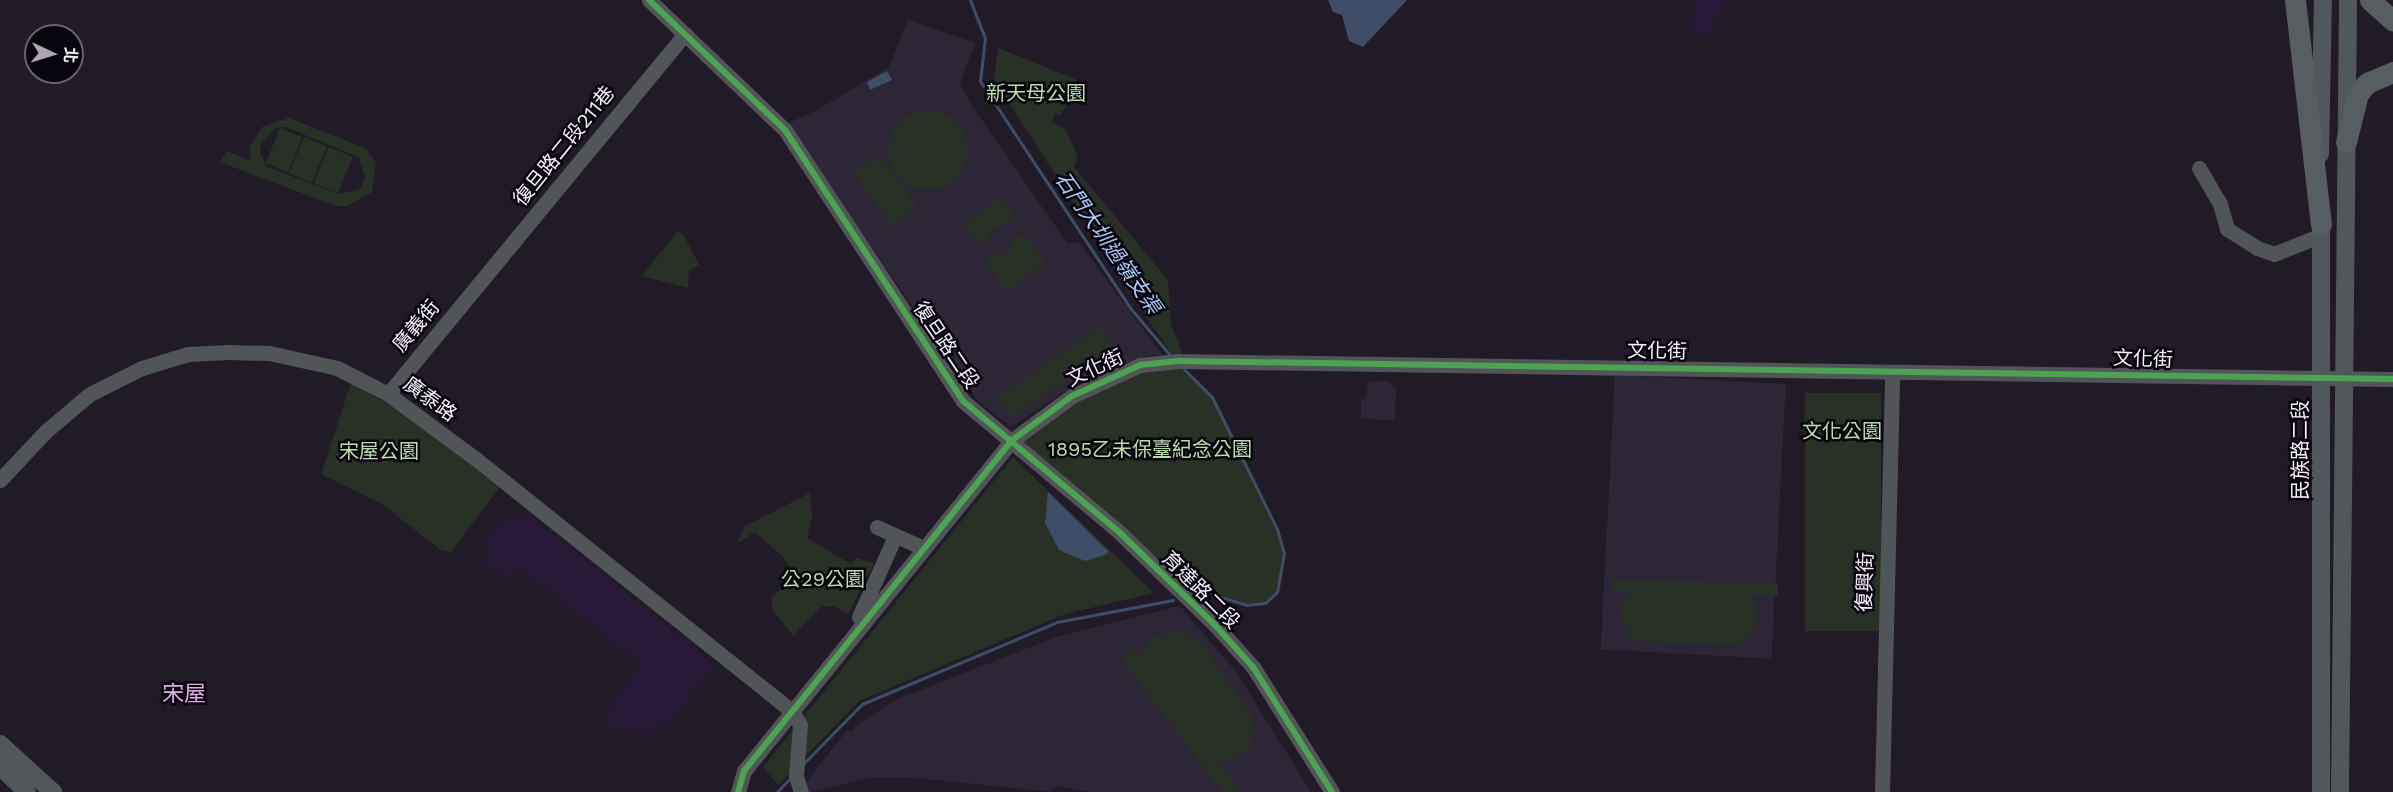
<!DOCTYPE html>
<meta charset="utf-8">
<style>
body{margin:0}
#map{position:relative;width:2393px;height:792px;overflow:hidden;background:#211b28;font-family:"Work Sans","Noto Sans TC",sans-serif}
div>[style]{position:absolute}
.built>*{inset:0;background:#271935}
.education>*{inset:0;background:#2d2636;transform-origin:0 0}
.green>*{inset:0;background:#293126;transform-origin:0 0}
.round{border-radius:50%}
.water>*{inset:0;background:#3e4e67}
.stream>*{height:3px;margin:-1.5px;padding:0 1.5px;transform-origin:1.5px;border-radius:1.5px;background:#3e4e67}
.minor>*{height:15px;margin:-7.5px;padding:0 7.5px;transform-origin:7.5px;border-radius:7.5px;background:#525557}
.major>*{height:18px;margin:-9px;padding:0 9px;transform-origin:9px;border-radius:9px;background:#51575a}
.highway>*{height:21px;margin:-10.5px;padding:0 10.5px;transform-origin:10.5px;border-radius:10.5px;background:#575d60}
.cycleway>*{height:6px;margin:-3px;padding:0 3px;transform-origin:3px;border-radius:3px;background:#4ca352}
span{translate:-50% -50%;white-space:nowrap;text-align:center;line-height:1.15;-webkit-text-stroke:5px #09050e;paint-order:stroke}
.park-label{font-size:20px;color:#b8ddaa}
.street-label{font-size:20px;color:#f7f1fe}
.water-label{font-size:21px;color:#a9cafb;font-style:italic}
.quarter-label{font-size:22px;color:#dfabe6}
.north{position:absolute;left:24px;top:24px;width:60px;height:60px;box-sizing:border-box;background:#09050e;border:2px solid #68636e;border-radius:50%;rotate:94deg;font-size:16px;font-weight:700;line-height:24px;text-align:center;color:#f7f1fe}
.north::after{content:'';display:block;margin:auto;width:21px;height:27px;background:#aca6b3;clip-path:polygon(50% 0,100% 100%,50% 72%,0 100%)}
</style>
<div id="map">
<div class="built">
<div style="clip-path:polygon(1698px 0,1730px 0,1728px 5px,1723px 5px,1709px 35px,1688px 34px)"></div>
<div style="clip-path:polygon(528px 512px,714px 665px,669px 724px,656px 725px,651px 735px,598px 724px,642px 664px,521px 569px,503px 577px,483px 560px,491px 548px,484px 540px,504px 523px)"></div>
</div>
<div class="education">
<div style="clip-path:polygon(908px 20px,975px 43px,960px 83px,970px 103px,1067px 243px,1079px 242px,1162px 355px,1146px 356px,1080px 382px,1011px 427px,979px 402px,786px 124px,819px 109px,889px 67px)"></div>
<div style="left:1615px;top:375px;width:171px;height:275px;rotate:3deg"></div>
<div style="clip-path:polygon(1369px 381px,1386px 381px,1396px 387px,1395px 420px,1361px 419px,1361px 399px,1365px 399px)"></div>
<div style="clip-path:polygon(1180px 606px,1236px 672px,1311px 792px,1090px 792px,1056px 786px,1051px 792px,917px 778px,870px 778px,809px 792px,805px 784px,848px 729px,851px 732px,862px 721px,898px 699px,1056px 637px)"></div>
</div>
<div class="green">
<div style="clip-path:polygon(998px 48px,1077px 80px,1061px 116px,1055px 113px,1052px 122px,1065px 128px,1078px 157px,1074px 167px,1168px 280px,1171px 325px,1183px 354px,1174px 357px,1149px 321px,994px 79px)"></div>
<div class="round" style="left:888px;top:110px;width:80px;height:80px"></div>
<div style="clip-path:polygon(evenodd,289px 118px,365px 148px,376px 163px,372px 192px,347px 206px,336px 206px,220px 162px,227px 151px,251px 161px,249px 148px,262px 127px,289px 118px,286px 127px,359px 157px,365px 178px,360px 189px,339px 194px,267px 167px,260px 154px,261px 143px,276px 128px,286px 127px)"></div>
<div style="left:280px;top:128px;width:24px;height:38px;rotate:22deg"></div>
<div style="left:304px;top:137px;width:25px;height:39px;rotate:23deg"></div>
<div style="left:329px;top:147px;width:26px;height:39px;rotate:23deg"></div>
<div style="left:880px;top:154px;width:66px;height:32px;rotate:55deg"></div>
<div style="clip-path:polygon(1002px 196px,1017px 219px,987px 233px,989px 238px,980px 246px,965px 223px)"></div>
<div style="clip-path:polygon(677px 232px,683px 234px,699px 265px,689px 271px,688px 288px,642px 276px)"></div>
<div style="clip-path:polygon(1025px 233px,1046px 262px,1006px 292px,984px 260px,993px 253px,1001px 256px,1012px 249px,1011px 241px)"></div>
<div style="clip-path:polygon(1100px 326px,1119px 353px,1092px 363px,1012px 418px,997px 399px,1001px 394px)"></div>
<div style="clip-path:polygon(1140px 365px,1178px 366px,1212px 397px,1277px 529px,1284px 553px,1277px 592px,1265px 603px,1247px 605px,1185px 581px,1019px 442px,1072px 396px)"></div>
<div style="clip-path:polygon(351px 383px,412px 418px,500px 487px,451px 552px,441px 550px,382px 504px,321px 474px)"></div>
<div style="left:1805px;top:393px;width:76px;height:238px"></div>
<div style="clip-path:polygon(1013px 457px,1154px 593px,1065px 614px,859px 701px,778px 785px,763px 767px)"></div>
<div style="clip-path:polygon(810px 493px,812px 517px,807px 538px,851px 564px,856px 558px,874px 563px,848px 614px,833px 606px,821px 607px,793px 636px,773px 610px,771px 598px,795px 576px,784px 558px,755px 532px,736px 544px,745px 526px)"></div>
<div style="clip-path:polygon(1612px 579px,1778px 583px,1778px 596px,1750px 595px,1758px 607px,1758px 621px,1750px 636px,1738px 645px,1638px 642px,1629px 636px,1620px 615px,1624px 599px,1631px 592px,1612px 592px)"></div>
<div style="clip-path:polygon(1170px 632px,1185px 633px,1202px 644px,1253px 717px,1255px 735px,1248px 750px,1229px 762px,1219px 763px,1241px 792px,1222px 792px,1120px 658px,1133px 648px,1138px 656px,1150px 639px)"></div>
</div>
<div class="water">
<div style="clip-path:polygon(1328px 0,1407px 0,1363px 47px,1349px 41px,1342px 15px,1333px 12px)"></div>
<div style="clip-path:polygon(887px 71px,892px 80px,870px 90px,867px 82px)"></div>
<div style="clip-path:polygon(1048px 492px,1109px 552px,1105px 555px,1085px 561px,1059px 550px,1045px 523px)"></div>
</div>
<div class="stream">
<div style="left:970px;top:0;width:41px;rotate:68.5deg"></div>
<div style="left:985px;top:38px;width:43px;rotate:96.6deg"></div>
<div style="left:980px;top:81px;width:273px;rotate:56.5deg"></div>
<div style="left:1131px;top:309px;width:62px;rotate:49.6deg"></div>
<div style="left:1182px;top:367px;width:42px;rotate:45deg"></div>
<div style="left:1212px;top:397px;width:147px;rotate:63.8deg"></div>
<div style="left:1277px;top:529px;width:25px;rotate:74deg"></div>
<div style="left:1284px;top:553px;width:40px;rotate:100deg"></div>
<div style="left:1277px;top:592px;width:16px;rotate:137deg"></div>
<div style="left:1265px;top:603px;width:18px;rotate:174deg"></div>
<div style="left:1247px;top:605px;width:37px;rotate:-163deg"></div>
<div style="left:803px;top:764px;width:84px;rotate:-45.5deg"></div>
<div style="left:862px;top:704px;width:212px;rotate:-22.8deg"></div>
<div style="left:1057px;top:622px;width:118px;rotate:-10.7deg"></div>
<div style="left:777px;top:792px;width:22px;rotate:-47deg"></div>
</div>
<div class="minor">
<div style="left:649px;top:0;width:188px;rotate:43.7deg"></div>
<div style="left:785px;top:130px;width:324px;rotate:56.7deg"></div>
<div style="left:963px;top:401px;width:202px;rotate:40deg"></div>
<div style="left:1118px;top:531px;width:135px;rotate:44.1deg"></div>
<div style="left:1215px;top:625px;width:57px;rotate:47.9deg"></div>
<div style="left:1253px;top:667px;width:148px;rotate:57.7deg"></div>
<div style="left:2199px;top:168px;width:42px;rotate:59.7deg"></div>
<div style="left:2220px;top:204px;width:26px;rotate:74deg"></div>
<div style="left:2227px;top:229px;width:36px;rotate:32deg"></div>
<div style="left:2257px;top:248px;width:18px;rotate:19deg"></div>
<div style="left:2274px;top:254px;width:48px;rotate:-21.8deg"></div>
<div style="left:388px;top:394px;width:467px;rotate:-50.5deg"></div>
<div style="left:0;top:480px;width:67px;rotate:-46.8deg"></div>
<div style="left:46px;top:431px;width:57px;rotate:-40.1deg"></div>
<div style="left:90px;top:394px;width:58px;rotate:-26.6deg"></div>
<div style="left:142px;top:368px;width:48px;rotate:-16.9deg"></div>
<div style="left:188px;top:354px;width:40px;rotate:-2.9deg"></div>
<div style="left:228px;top:352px;width:41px;rotate:1.4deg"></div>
<div style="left:269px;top:353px;width:70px;rotate:12.4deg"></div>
<div style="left:337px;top:368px;width:57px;rotate:27deg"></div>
<div style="left:388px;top:394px;width:109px;rotate:36.5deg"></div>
<div style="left:476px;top:459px;width:404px;rotate:38.6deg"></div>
<div style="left:792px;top:711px;width:16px;rotate:60deg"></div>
<div style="left:800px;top:725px;width:51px;rotate:94.5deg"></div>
<div style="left:796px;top:776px;width:17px;rotate:73deg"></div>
<div style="left:877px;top:527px;width:51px;rotate:24.5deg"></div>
<div style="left:859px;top:617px;width:89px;rotate:-66deg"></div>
<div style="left:738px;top:792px;width:22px;rotate:-74deg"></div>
<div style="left:744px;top:771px;width:424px;rotate:-51deg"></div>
<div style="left:1011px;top:441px;width:76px;rotate:-36.4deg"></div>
<div style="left:1072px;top:396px;width:75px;rotate:-24.5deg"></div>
<div style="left:1140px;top:365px;width:38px;rotate:-6deg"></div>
<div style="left:1178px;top:361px;width:1215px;rotate:0.85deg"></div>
<div style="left:1882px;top:792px;width:419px;rotate:-88.6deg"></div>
</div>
<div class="major">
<div style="left:2320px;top:154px;width:154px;rotate:-88.9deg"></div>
<div style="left:2321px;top:212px;width:580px;rotate:90deg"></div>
<div style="left:0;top:744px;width:72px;rotate:42.2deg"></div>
<div style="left:0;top:766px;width:37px;rotate:44deg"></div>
<div style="left:2340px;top:792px;width:792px;rotate:-89.42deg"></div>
</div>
<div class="highway">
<div style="left:2295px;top:0;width:226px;rotate:83.4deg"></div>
<div style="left:2370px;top:0;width:31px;rotate:42deg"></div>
<div style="left:2346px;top:142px;width:49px;rotate:-76deg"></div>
<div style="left:2358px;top:94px;width:14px;rotate:-51deg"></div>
<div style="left:2367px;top:83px;width:28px;rotate:-23deg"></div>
</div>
<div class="cycleway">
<div style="left:649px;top:0;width:188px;rotate:43.7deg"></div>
<div style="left:785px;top:130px;width:324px;rotate:56.7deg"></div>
<div style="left:963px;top:401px;width:202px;rotate:40deg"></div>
<div style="left:1118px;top:531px;width:135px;rotate:44.1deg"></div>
<div style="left:1215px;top:625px;width:57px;rotate:47.9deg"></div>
<div style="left:1253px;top:667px;width:148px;rotate:57.7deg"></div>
<div style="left:738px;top:792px;width:22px;rotate:-74deg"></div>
<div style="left:744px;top:771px;width:424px;rotate:-51deg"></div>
<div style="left:1011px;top:441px;width:76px;rotate:-36.4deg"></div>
<div style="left:1072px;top:396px;width:75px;rotate:-24.5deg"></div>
<div style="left:1140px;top:365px;width:38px;rotate:-6deg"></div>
<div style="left:1178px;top:361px;width:1215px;rotate:0.85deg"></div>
</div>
<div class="park-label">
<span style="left:1036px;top:93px">新天母公園</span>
<span style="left:1842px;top:431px">文化公園</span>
<span style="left:1150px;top:449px">1895乙未保臺紀念公園</span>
<span style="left:379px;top:451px">宋屋公園</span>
<span style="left:823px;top:579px">公29公園</span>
</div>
<div class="street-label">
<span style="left:564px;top:146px;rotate:-51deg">復旦路二段211巷</span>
<span style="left:416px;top:326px;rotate:-50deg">廣義街</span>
<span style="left:946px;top:345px;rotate:56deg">復旦路二段</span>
<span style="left:1657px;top:351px;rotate:1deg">文化街</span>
<span style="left:2143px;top:359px;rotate:2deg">文化街</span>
<span style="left:1095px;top:368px;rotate:-25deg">文化街</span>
<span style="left:430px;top:399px;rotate:36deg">廣泰路</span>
<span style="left:2300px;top:450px;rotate:-90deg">民族路二段</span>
<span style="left:1865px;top:582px;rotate:-88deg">復興街</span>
<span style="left:1201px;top:590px;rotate:45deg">育達路二段</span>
</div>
<div class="water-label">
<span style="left:1108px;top:243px;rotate:55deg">石門大圳過嶺支渠</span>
</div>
<div class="quarter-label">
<span style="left:184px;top:694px">宋屋</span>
</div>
<div class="north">北</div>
</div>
